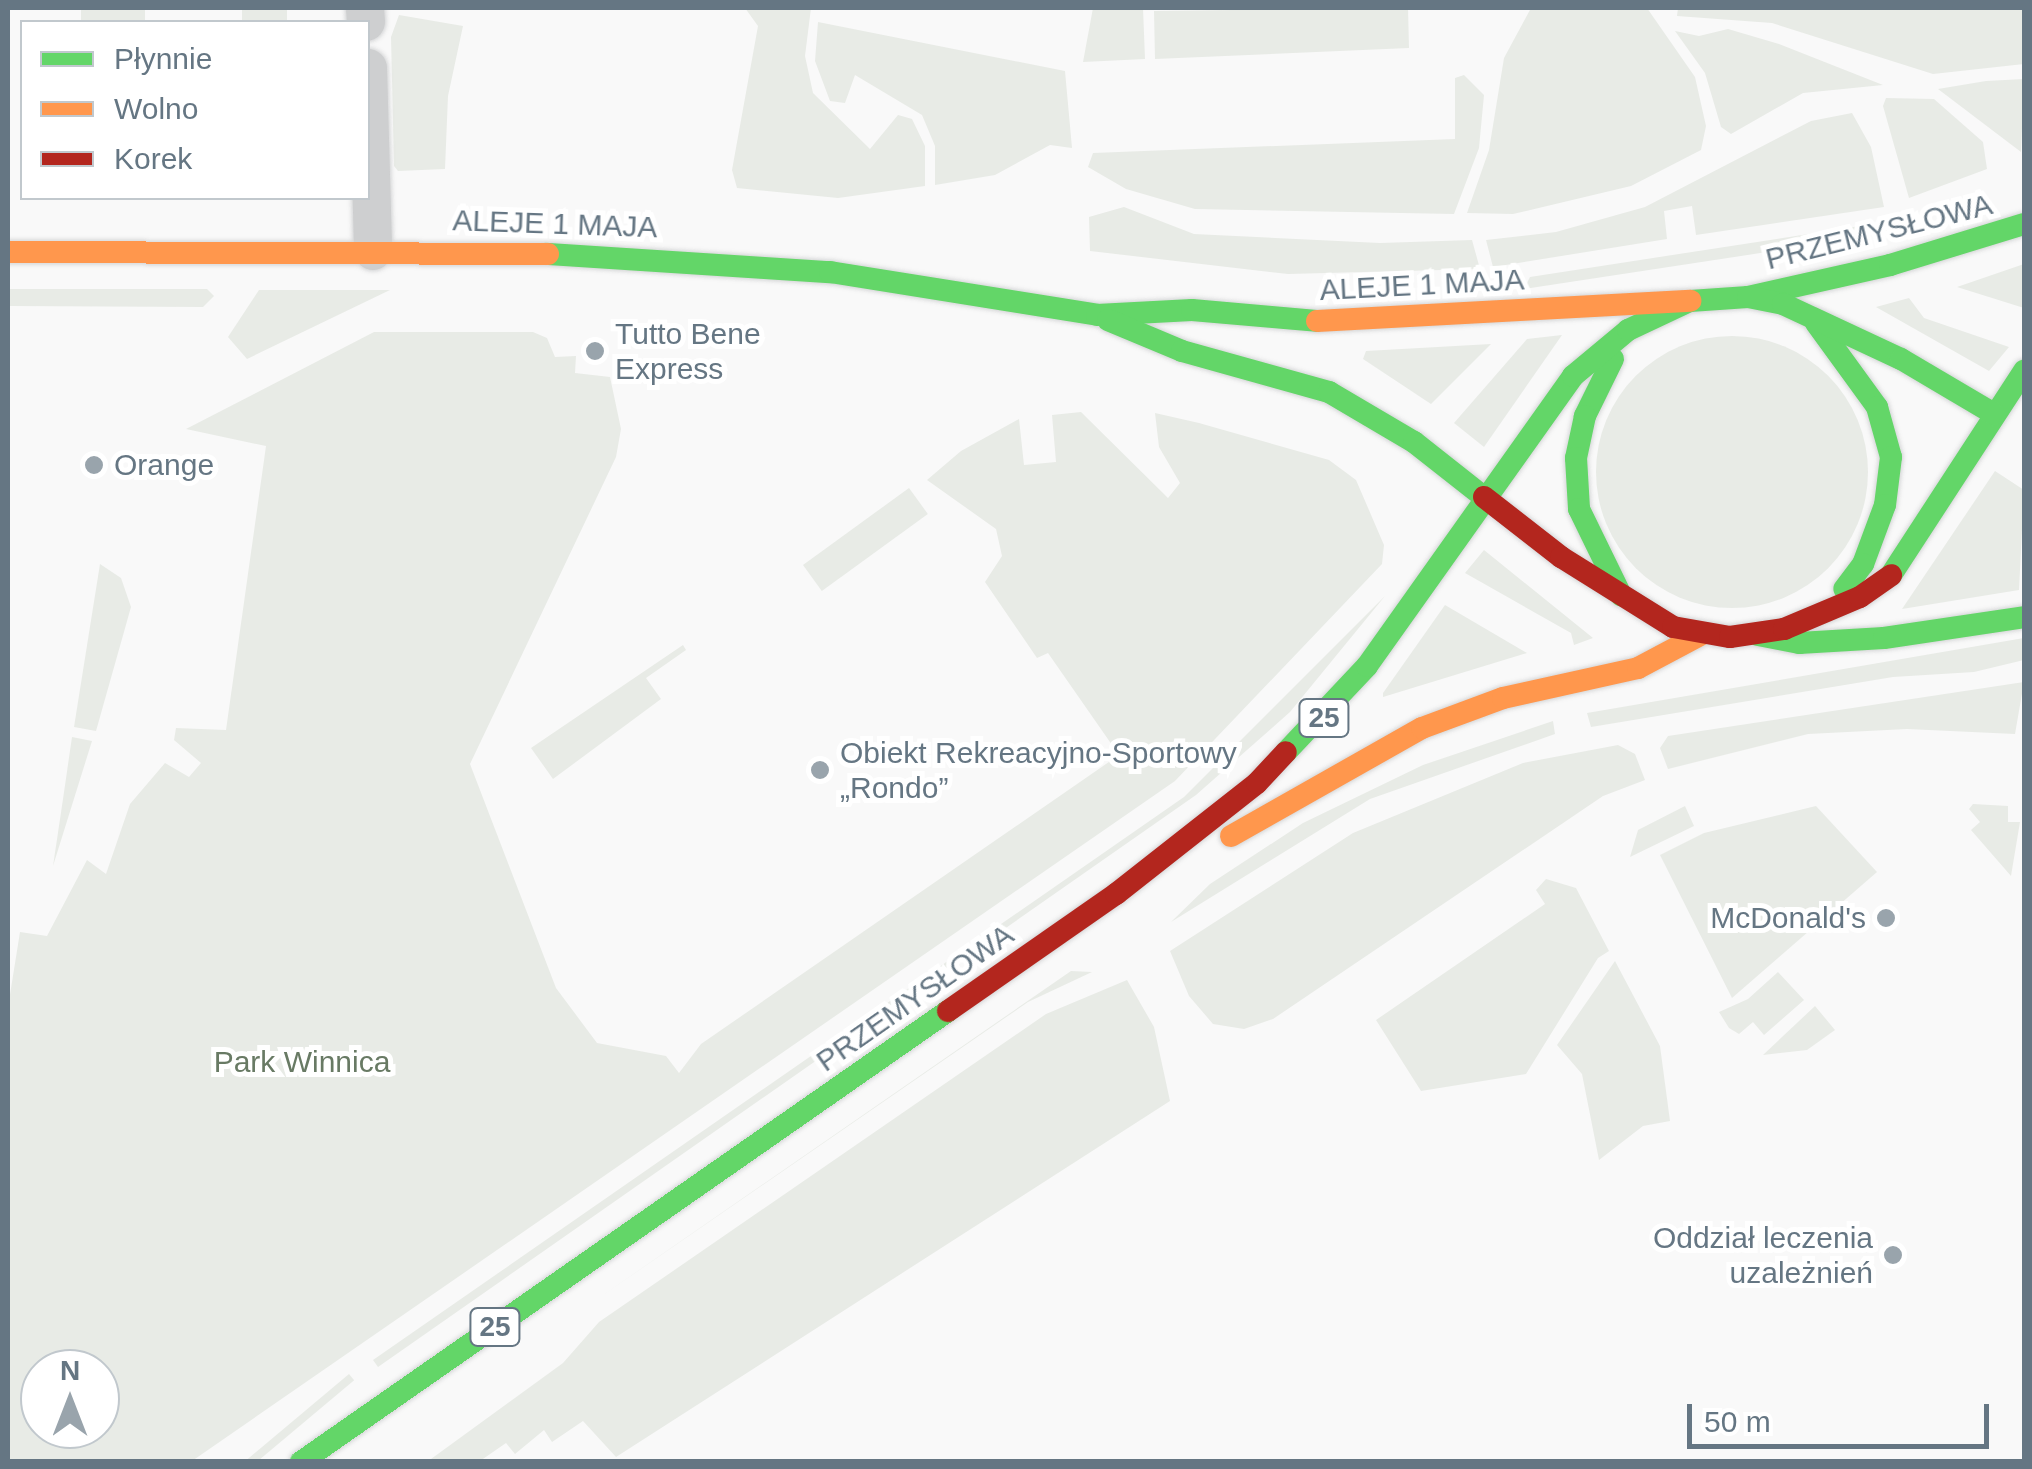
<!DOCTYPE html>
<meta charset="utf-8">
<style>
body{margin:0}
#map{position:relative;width:2032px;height:1469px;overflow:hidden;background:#f9f9f9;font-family:Helvetica,sans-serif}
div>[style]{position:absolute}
.green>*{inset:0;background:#e8ebe6;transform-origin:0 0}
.round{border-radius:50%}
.roads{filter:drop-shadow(0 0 2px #d5d6d7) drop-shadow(0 0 2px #d5d6d7)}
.street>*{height:38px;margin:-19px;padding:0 19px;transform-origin:19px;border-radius:19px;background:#cecfd0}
.fast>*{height:22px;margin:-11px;padding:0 11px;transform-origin:11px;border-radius:11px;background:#63d668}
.slow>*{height:22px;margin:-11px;padding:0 11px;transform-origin:11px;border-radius:11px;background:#ff974d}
.jam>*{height:22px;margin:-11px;padding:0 11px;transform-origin:11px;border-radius:11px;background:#b3261e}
.dots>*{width:28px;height:28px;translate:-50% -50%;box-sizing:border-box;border:5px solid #fff;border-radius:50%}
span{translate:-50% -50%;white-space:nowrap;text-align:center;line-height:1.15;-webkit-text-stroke:10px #fff;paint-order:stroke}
.shield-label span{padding:2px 8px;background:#fff;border:2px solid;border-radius:8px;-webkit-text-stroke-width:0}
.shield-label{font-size:28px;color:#657683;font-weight:700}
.street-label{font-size:30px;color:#657683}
.poi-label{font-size:30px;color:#657683}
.left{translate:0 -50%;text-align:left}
.right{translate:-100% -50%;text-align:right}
.park-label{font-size:30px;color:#687a64}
.frame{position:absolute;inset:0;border:10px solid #657683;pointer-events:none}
.legend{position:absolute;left:20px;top:20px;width:350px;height:180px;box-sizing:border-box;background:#fff;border:2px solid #c1c8cd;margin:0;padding:12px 18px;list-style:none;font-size:30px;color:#657683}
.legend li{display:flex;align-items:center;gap:20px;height:50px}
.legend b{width:50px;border:2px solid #c1c8cd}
.north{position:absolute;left:20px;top:1349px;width:100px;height:100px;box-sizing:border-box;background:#fff;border:2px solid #c1c8cd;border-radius:50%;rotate:0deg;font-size:28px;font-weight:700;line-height:40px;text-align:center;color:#657683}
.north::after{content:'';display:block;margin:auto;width:35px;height:45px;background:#99a4ac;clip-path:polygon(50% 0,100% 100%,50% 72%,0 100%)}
.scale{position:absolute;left:1687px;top:1404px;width:302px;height:45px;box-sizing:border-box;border:5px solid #657683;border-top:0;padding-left:12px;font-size:30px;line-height:35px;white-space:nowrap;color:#657683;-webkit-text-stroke:8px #fff;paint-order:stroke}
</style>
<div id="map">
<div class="green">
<div style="left:81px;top:8px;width:64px;height:15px"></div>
<div style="left:242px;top:8px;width:45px;height:14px"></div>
<div style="clip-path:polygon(745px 8px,811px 8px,805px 56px,813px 93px,870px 149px,898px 115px,912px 119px,925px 146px,925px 186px,838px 198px,737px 188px,732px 170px,758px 26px)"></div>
<div style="clip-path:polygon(1093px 8px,1143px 8px,1145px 59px,1083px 62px)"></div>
<div style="clip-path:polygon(1408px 8px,1409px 48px,1155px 59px,1154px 11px)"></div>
<div style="clip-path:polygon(1531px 8px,1647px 8px,1695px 77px,1706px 126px,1701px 150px,1631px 186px,1513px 214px,1467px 213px,1489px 150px,1504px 58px)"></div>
<div style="clip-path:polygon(1678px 8px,2024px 8px,2024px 64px,1933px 74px,1772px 23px,1677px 16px)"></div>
<div style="clip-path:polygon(399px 15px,463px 26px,448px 96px,445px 169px,398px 171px,394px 166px,391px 37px)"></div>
<div style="clip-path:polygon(818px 22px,1065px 71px,1072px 148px,1050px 145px,995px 175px,935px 185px,935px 146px,922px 115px,855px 75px,845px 103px,830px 101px,815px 61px)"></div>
<div style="clip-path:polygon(1728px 29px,1779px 44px,1883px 85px,1803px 93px,1731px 134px,1721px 127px,1705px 73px,1675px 31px,1699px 36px)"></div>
<div style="clip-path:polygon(1464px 75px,1484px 95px,1479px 148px,1454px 214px,1195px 209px,1126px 189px,1088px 167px,1093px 153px,1455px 139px,1455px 78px)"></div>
<div style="clip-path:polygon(2024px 79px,2021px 152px,1938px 89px,1986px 81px)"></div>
<div style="clip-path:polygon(1886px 98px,1934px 99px,1983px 142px,1987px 169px,1909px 198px,1883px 106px)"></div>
<div style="clip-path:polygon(1852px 113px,1871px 147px,1884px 207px,1696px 235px,1692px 206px,1664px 211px,1667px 239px,1493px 267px,1486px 240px,1556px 232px,1645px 207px,1811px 121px)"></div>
<div style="clip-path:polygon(1124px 207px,1194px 234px,1380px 243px,1472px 240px,1480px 269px,1288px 274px,1090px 251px,1089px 217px)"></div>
<div style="clip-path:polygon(1886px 222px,1889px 232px,1879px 235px,1524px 289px,1530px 277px)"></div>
<div style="clip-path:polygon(2024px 264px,2024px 308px,1957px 287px)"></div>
<div style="clip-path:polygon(8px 289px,207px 289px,214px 296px,203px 307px,8px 306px)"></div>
<div style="clip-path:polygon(259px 290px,390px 290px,247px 359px,228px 337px)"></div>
<div style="clip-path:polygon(1909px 298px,1924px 318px,2009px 347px,1989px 371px,1876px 307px)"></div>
<div style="clip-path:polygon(evenodd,374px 332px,533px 332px,547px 338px,555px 357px,576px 356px,575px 373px,610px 377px,621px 429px,616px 457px,470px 764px,556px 988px,597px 1043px,666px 1056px,679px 1073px,701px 1044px,1119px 755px,1048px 653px,1037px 658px,985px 582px,1002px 556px,996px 529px,927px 480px,961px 451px,1019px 419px,1024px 465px,1056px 462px,1052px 415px,1081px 412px,1168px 498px,1180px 483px,1159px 447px,1155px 413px,1199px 423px,1329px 460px,1356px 480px,1384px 545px,1382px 564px,1175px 781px,192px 1461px,8px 1461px,8px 1007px,20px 932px,47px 936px,87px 860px,106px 874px,130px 804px,165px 763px,189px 777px,201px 763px,174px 740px,176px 728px,226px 730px,266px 446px,186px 429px,374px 332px,100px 1369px,100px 1429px,40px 1429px,40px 1369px,100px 1369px)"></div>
<div style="clip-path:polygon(1562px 335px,1484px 447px,1454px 423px,1527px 339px)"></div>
<div class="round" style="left:1596px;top:336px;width:272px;height:272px"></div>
<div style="clip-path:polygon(1491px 344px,1431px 404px,1363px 359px,1366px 351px)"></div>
<div style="clip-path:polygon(1995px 471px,2024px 490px,2019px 590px,1902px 609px)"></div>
<div style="left:909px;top:488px;width:32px;height:131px;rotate:54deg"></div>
<div style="clip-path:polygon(1484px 550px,1593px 638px,1574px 645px,1571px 633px,1465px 573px)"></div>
<div style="clip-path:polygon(100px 564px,121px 578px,131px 607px,96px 731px,74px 727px)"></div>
<div style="clip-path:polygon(1385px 596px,1290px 712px,1196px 795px,378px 1367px,373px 1360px,1184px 797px)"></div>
<div style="clip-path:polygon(1445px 605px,1527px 653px,1383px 697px,1383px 693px)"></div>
<div style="clip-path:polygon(2024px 638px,2024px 660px,1974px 672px,1893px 677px,1591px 727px,1587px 713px)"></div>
<div style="clip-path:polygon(683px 645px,686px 650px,646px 678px,661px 699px,553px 779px,531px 748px)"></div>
<div style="clip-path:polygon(2024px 682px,2015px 734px,1907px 729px,1808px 734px,1668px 769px,1660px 748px,1668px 736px)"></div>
<div style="clip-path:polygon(1553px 721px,1555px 734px,1370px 799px,1171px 922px,1210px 884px,1303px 823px,1423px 765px)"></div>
<div style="clip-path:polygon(72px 737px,92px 741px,53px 866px,63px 799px)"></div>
<div style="clip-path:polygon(1618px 745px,1635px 754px,1645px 780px,1603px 796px,1273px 1019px,1244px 1029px,1213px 1024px,1189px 996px,1170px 951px,1353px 833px,1523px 763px)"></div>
<div style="clip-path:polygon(1973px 804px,2008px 806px,2008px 822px,2020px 822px,2011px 876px,1971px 830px,1980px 822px,1969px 809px)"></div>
<div style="clip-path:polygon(1685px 806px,1694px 826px,1630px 857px,1638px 830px)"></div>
<div style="clip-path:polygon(1816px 806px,1877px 872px,1732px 998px,1660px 855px,1704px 833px)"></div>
<div style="clip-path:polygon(1546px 879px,1576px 888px,1609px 951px,1598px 958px,1526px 1074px,1421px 1091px,1376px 1020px,1545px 904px,1536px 890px)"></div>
<div style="clip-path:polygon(1615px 961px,1660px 1046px,1670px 1121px,1643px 1126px,1599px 1160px,1582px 1074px,1557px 1045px)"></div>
<div style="clip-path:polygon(1071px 971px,1092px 972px,1028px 1002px,593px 1302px)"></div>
<div style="clip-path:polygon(1778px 972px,1804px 1000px,1764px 1035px,1753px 1022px,1739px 1034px,1729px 1028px,1719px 1012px,1748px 999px)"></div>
<div style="clip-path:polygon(1127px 980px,1154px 1027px,1170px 1101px,616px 1457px,583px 1421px,552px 1442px,544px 1430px,515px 1454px,506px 1443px,480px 1461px,431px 1459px,563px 1363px,599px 1322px,1046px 1014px)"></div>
<div style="clip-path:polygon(1815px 1006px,1835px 1030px,1807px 1050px,1763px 1055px)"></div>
<div style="left:349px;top:1374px;width:8px;height:153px;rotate:50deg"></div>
</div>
<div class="roads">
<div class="street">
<div style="left:365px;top:8px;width:14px;rotate:86deg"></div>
<div style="left:368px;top:68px;width:183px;rotate:88.4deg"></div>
</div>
<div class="fast">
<div style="left:548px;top:254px;width:283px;rotate:3.7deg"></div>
<div style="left:830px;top:272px;width:270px;rotate:9.1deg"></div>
<div style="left:1097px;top:315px;width:95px;rotate:-3deg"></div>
<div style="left:1192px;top:310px;width:125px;rotate:5deg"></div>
<div style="left:1748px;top:297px;width:146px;rotate:-12.7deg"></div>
<div style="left:1890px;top:265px;width:140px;rotate:-17deg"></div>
<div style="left:1108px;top:320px;width:80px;rotate:22.7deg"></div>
<div style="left:1182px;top:351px;width:153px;rotate:15.6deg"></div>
<div style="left:1329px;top:392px;width:99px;rotate:30.5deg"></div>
<div style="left:1414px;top:442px;width:89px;rotate:38.2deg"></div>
<div style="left:1816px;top:323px;width:104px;rotate:54deg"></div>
<div style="left:1877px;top:407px;width:52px;rotate:74.4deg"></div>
<div style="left:1891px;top:457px;width:48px;rotate:97.1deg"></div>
<div style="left:1885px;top:505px;width:63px;rotate:110.4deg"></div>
<div style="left:1863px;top:564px;width:31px;rotate:127deg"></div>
<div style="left:1613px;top:359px;width:64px;rotate:116.2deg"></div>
<div style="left:1585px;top:416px;width:43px;rotate:102.1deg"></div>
<div style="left:1576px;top:458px;width:51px;rotate:86.6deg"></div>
<div style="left:1579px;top:509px;width:96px;rotate:64deg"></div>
<div style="left:1891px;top:575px;width:244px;rotate:-56.9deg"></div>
<div style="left:1758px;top:635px;width:42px;rotate:11deg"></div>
<div style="left:1799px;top:643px;width:85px;rotate:-3.4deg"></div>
<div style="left:1884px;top:638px;width:142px;rotate:-8.5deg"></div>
<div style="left:1286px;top:752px;width:118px;rotate:-46.7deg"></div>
<div style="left:1367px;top:666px;width:356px;rotate:-54.6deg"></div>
<div style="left:1573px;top:376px;width:72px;rotate:-39.9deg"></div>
<div style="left:1628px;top:330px;width:68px;rotate:-25.1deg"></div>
<div style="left:1690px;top:301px;width:58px;rotate:-3.9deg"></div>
<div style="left:1748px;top:297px;width:36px;rotate:11deg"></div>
<div style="left:1783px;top:304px;width:130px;rotate:25deg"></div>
<div style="left:1901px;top:359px;width:108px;rotate:30.6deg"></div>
<div style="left:301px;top:1462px;width:789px;rotate:-34.88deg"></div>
</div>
<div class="slow">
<div style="left:8px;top:252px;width:540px;rotate:0.21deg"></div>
<div style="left:1317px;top:321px;width:374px;rotate:-3.1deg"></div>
<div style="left:1231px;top:836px;width:219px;rotate:-29.5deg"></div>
<div style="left:1422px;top:728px;width:86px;rotate:-20.3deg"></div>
<div style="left:1503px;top:698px;width:138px;rotate:-12.5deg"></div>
<div style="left:1638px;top:668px;width:72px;rotate:-28deg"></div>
</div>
<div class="jam">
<div style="left:1484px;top:497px;width:98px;rotate:37.9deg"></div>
<div style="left:1561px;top:557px;width:132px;rotate:32deg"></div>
<div style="left:1673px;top:627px;width:58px;rotate:10deg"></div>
<div style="left:1730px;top:637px;width:55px;rotate:-8.4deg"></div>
<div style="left:1784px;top:629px;width:82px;rotate:-22.8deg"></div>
<div style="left:1860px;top:597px;width:38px;rotate:-35deg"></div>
<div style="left:948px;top:1011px;width:205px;rotate:-34.9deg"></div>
<div style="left:1116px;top:894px;width:179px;rotate:-38.2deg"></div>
<div style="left:1257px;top:783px;width:42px;rotate:-46.9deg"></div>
</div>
</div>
<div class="dots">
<div style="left:595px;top:351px;background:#99a4ac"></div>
<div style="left:94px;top:465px;background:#99a4ac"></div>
<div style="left:820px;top:770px;background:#99a4ac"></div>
<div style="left:1886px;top:918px;background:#99a4ac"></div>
<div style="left:1893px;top:1255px;background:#99a4ac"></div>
</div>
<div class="shield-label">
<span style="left:1324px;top:718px">25</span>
<span style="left:495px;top:1327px">25</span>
</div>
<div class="street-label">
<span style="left:555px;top:224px;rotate:2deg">ALEJE 1 MAJA</span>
<span style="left:1879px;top:232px;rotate:-14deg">PRZEMYSŁOWA</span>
<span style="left:1422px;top:285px;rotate:-3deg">ALEJE 1 MAJA</span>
<span style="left:915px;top:998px;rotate:-35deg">PRZEMYSŁOWA</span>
</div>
<div class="poi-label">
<span class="left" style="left:615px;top:351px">Tutto Bene<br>Express</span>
<span class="left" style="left:114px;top:465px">Orange</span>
<span class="left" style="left:840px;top:770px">Obiekt Rekreacyjno-Sportowy<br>„Rondo”</span>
<span class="right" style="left:1866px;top:918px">McDonald's</span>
<span class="right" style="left:1873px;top:1255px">Oddział leczenia<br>uzależnień</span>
</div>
<div class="park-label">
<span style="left:302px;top:1062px">Park Winnica</span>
</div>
<div class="frame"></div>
<ul class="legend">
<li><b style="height:12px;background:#63d668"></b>Płynnie</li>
<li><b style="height:12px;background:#ff974d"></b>Wolno</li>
<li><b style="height:12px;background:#b3261e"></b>Korek</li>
</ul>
<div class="north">N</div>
<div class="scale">50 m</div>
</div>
